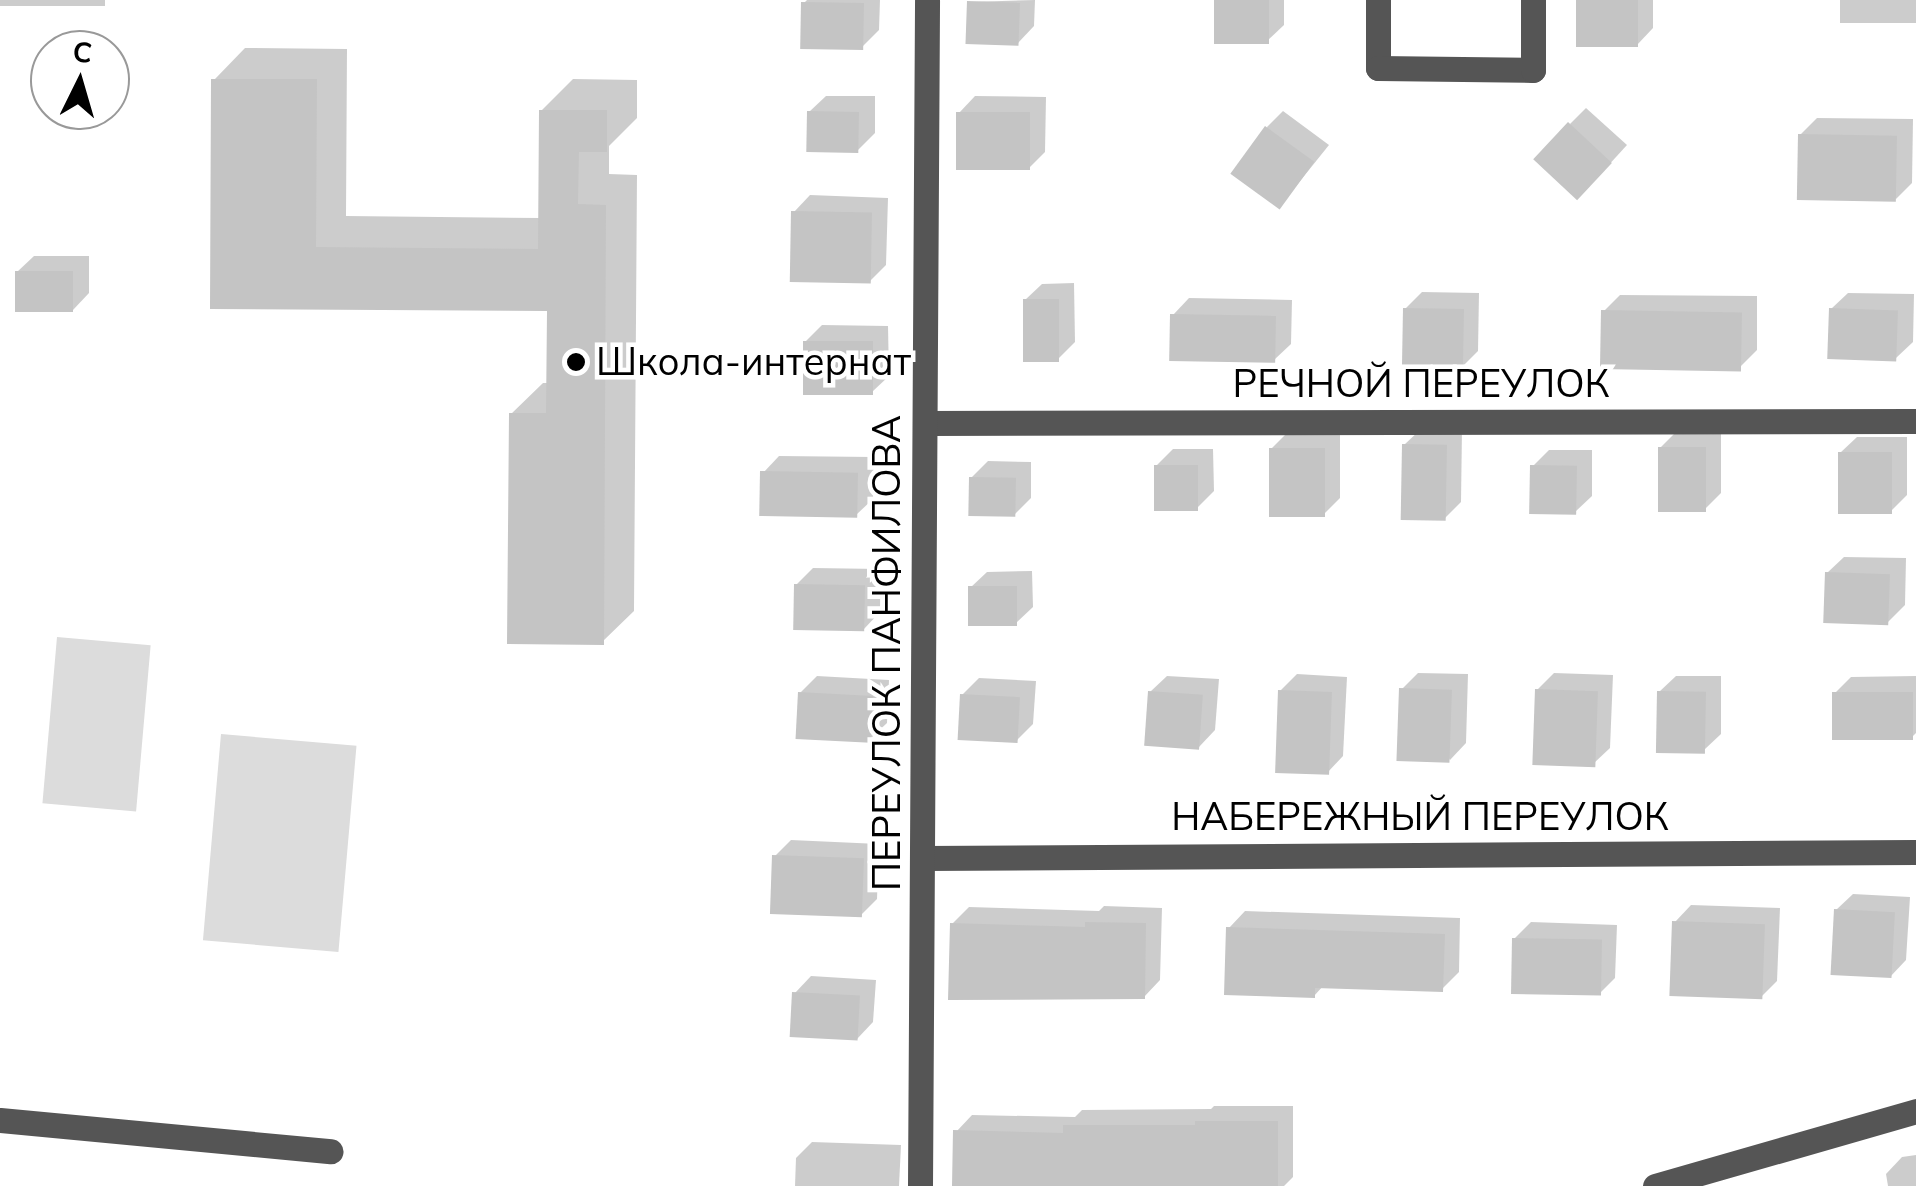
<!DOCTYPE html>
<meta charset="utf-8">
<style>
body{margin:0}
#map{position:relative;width:1916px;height:1186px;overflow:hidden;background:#fff;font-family:Mulish,sans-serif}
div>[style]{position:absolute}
.green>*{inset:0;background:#dcdcdc;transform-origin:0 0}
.shadow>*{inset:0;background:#0003;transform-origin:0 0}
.building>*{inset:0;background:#c4c4c4;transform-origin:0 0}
.minor>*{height:25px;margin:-12.5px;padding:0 12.5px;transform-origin:12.5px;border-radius:12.5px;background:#555}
.dots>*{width:28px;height:28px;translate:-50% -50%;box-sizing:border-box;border:5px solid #fff;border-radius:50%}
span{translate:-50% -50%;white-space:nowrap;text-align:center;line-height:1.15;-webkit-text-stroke:9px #fff;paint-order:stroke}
.poi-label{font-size:38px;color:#000}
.left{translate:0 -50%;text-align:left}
.street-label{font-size:38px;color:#000}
.north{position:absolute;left:30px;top:30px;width:100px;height:100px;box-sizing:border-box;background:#fff;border:2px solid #999;border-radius:50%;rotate:5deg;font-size:28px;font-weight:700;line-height:40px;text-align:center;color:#000}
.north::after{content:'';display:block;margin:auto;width:35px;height:45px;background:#000;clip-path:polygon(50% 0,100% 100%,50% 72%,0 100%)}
</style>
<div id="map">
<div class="green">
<div style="left:57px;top:637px;width:94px;height:167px;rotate:5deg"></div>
<div style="left:221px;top:734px;width:136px;height:207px;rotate:5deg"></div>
</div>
<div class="shadow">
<div style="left:0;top:0;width:105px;height:6px"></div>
<div style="clip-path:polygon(807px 0,880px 0,879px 30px,862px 47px,804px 3px)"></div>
<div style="clip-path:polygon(1035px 0,1034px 26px,1018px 43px,969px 2px)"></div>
<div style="clip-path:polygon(1216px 0,1284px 0,1284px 25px,1267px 41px)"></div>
<div style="clip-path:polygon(1578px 0,1653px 0,1653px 28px,1637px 45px)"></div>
<div style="left:1840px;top:0;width:76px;height:23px"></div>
<div style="clip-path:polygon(245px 48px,347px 49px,346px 216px,541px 218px,541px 111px,573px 79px,637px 80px,637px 118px,609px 146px,609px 174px,637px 175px,634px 611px,602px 642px,511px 414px,543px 383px,549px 383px,549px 309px,213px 307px,214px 80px)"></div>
<div style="clip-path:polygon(826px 96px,875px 96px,875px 133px,858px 150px,809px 112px)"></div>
<div style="clip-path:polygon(975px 96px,1046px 97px,1045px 152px,1029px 168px,959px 113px)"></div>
<div style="clip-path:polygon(1586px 108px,1627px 145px,1595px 180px,1570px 124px)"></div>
<div style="clip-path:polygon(1283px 111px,1329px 145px,1280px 206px,1267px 127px)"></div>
<div style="clip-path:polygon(1817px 118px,1913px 119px,1912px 183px,1896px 199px,1800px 135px)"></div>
<div style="clip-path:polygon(810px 195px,888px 198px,886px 265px,869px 282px,794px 212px)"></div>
<div style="clip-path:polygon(34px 256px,89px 256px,89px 293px,73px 310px,17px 272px)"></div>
<div style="clip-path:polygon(1074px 283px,1075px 342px,1058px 359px,1025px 300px,1042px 284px)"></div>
<div style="clip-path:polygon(1422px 292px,1479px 293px,1478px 351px,1462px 367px,1405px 309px)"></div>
<div style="clip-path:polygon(1848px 293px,1914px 294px,1913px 342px,1896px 358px,1831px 309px)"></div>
<div style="clip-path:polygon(1620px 295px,1757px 296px,1757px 350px,1740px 367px,1604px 311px)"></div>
<div style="clip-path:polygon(1189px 298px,1292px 300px,1291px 344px,1274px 360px,1173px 315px)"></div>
<div style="clip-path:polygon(822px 325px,888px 326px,889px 376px,872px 392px,805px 342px)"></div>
<div style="clip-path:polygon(1421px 429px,1462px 429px,1461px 502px,1445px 518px,1404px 445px)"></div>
<div style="clip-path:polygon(1677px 431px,1721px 432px,1721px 493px,1704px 510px,1660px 448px)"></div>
<div style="clip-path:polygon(1288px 432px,1340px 432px,1340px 498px,1323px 515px,1271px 449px)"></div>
<div style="clip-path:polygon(1857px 437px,1907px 437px,1907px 495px,1891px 511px,1840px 453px)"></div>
<div style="clip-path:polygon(1173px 449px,1213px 449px,1214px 491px,1197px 508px,1156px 466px)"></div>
<div style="clip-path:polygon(1549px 450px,1592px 450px,1592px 496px,1575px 512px,1533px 466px)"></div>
<div style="clip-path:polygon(779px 456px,874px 457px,873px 499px,856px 515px,763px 473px)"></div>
<div style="clip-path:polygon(988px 461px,1031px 462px,1031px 498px,1014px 515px,971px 478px)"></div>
<div style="clip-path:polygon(1844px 557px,1906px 558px,1905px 605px,1888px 622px,1827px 573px)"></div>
<div style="clip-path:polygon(813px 568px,881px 569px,880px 612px,864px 629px,796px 585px)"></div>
<div style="clip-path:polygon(1032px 571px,1033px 607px,1016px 623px,970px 588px,987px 572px)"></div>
<div style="clip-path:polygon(1418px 673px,1468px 674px,1466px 743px,1450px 760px,1402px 689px)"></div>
<div style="clip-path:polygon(1554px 673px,1613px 675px,1610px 748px,1593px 764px,1537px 690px)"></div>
<div style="clip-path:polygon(1297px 674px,1347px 677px,1343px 756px,1327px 773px,1280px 691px)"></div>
<div style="clip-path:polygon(817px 676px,889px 680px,887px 723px,870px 739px,800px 693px)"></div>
<div style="clip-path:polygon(1167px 676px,1219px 679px,1215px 730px,1199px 747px,1150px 692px)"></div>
<div style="clip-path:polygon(1676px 676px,1721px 676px,1721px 734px,1704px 750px,1659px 692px)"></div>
<div style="clip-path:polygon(1916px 676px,1916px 733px,1912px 737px,1835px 693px,1851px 677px)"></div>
<div style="clip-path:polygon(979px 678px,1036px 681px,1033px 724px,1017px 740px,962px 695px)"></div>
<div style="clip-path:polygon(791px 840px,879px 844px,877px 899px,860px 916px,775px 856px)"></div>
<div style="clip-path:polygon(1853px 894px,1910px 897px,1906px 960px,1890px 977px,1836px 910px)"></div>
<div style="clip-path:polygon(1691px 905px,1780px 908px,1777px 981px,1761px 997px,1675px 922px)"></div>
<div style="clip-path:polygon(1104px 906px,1162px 908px,1160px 980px,1144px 997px,952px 924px,969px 907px,1099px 911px)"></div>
<div style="clip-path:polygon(1245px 911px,1460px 918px,1459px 972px,1442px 989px,1324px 985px,1314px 996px,1229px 928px)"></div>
<div style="clip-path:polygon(1531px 922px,1617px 925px,1615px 978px,1599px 994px,1514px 939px)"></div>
<div style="clip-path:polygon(811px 976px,876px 980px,873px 1022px,857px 1039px,795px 993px)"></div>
<div style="clip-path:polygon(1214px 1106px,1293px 1106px,1293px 1177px,1284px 1186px,954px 1186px,956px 1132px,972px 1115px,1075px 1117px,1082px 1110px,1211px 1109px)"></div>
<div style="clip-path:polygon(812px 1142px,901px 1145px,899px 1186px,795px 1186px,796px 1158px)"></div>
<div style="clip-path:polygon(1916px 1155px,1916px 1186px,1888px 1186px,1886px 1174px,1902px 1157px)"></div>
</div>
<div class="building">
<div style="left:1214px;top:0;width:55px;height:44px"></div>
<div style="left:1576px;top:0;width:62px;height:47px"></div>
<div style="left:967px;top:1px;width:53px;height:43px;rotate:2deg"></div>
<div style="left:801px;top:2px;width:63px;height:47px;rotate:1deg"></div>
<div style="clip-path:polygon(211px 79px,317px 79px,316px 247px,538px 249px,539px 110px,607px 110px,607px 152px,579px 152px,578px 204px,606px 205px,604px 645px,507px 644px,509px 413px,546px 413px,547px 311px,210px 309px)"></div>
<div style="left:807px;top:111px;width:52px;height:41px;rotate:1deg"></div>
<div style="left:956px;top:112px;width:74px;height:58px"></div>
<div style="left:1568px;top:122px;width:60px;height:51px;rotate:43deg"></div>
<div style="left:1265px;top:126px;width:61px;height:59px;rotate:36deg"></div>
<div style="left:1798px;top:134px;width:99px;height:66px;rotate:1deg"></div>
<div style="left:791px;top:211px;width:81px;height:71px;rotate:1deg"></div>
<div style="left:15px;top:271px;width:58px;height:41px"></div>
<div style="left:1023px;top:299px;width:36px;height:63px"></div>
<div style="left:1403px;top:308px;width:61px;height:62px;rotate:1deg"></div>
<div style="left:1829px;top:308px;width:69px;height:51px;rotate:2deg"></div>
<div style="left:1601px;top:310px;width:141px;height:59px;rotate:1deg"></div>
<div style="left:1170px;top:314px;width:106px;height:47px;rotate:1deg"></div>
<div style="left:803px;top:341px;width:70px;height:54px"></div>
<div style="left:1402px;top:444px;width:45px;height:76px;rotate:1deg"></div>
<div style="left:1658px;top:447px;width:48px;height:65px"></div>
<div style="left:1269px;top:448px;width:56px;height:69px"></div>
<div style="left:1838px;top:452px;width:54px;height:62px"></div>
<div style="left:1154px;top:465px;width:44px;height:46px"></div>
<div style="left:1530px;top:465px;width:47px;height:49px;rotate:1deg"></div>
<div style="left:760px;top:471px;width:98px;height:45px;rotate:1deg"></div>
<div style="left:969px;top:477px;width:47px;height:39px;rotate:1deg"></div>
<div style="left:1825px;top:572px;width:65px;height:51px;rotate:2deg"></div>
<div style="left:794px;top:584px;width:71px;height:46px;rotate:1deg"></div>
<div style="left:1017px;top:586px;width:40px;height:49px;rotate:90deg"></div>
<div style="left:1399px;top:688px;width:53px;height:73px;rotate:2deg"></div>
<div style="left:1535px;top:689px;width:63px;height:76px;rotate:2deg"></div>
<div style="left:1278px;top:690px;width:54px;height:83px;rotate:2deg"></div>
<div style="left:1148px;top:691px;width:55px;height:55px;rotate:4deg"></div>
<div style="left:1657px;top:691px;width:49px;height:62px;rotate:1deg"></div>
<div style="left:798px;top:692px;width:75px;height:47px;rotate:3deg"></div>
<div style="left:1832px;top:692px;width:81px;height:48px"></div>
<div style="left:960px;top:694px;width:60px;height:46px;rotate:3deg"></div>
<div style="left:772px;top:855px;width:92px;height:59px;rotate:2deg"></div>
<div style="left:1834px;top:909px;width:61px;height:66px;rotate:3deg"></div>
<div style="left:1672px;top:921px;width:93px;height:75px;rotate:2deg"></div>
<div style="clip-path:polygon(1085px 922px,1146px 923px,1145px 999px,948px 1000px,950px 923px,1085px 927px)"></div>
<div style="clip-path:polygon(1226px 927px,1445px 934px,1443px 992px,1315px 988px,1315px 998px,1224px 995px)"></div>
<div style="left:1512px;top:938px;width:90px;height:56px;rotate:1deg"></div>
<div style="left:792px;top:992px;width:68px;height:45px;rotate:3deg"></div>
<div style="clip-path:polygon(1195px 1121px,1278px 1121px,1278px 1186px,952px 1186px,953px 1130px,1063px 1133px,1063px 1125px,1195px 1125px)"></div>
</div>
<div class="minor">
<div style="left:1378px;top:0;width:68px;rotate:90deg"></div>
<div style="left:1378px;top:68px;width:155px;rotate:0.7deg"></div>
<div style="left:1533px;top:70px;width:70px;rotate:-90deg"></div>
<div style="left:926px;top:423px;width:990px;rotate:-0.12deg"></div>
<div style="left:924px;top:858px;width:992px;rotate:-0.35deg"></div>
<div style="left:0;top:1120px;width:332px;rotate:5.4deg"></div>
<div style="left:920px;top:1186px;width:1186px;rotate:-89.66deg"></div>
<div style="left:1655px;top:1186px;width:272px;rotate:-16deg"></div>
</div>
<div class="dots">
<div style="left:576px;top:362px;background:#000"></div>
</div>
<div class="poi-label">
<span class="left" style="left:596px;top:362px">Школа-интернат</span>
</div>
<div class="street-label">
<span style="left:1421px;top:384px">РЕЧНОЙ ПЕРЕУЛОК</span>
<span style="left:887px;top:653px;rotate:-90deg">ПЕРЕУЛОК ПАНФИЛОВА</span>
<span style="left:1420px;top:817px">НАБЕРЕЖНЫЙ ПЕРЕУЛОК</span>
</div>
<div class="north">С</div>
</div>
